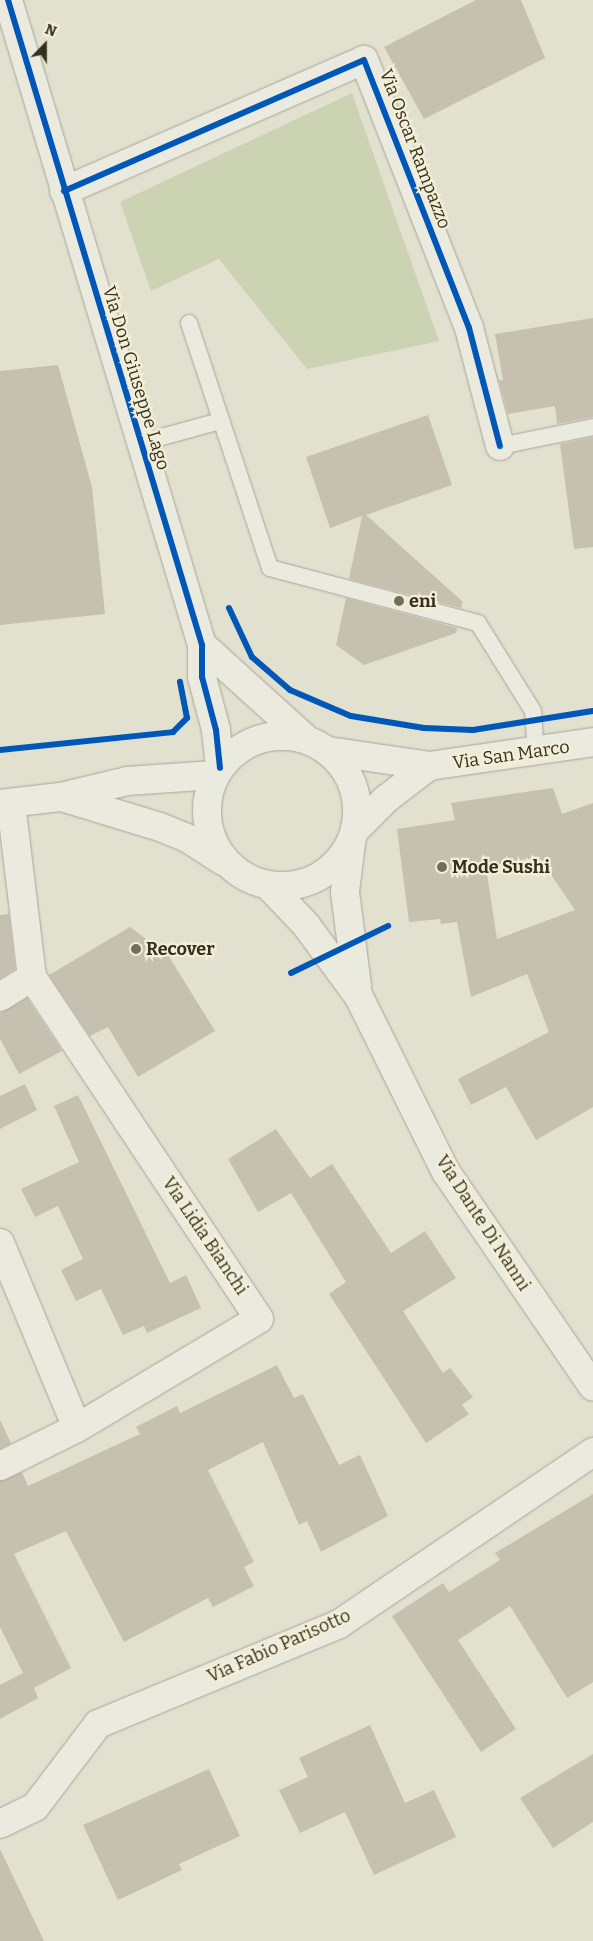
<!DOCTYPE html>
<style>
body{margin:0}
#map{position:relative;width:593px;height:1941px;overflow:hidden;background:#e2e0cf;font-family:Bitter,serif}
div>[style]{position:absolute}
.green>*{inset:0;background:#ccd3b3}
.building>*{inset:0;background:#c6c0b0}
.roads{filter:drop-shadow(0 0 1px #a8a597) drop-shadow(0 0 1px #a8a597)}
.service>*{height:16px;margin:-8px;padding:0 8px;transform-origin:8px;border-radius:8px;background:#ebeadf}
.minor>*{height:28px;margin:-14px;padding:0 14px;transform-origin:14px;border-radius:14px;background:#ebeadf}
.tertiary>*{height:28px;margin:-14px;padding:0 14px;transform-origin:14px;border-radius:14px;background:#ebeadf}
.secondary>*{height:28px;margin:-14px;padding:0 14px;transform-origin:14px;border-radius:14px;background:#ebeadf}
.secondary>.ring{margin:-14px;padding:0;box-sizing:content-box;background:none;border:28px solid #ebeadf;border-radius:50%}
.cycleway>*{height:6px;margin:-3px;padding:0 3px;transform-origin:3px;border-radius:3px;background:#0057b8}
.dots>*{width:14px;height:14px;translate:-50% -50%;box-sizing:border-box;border:2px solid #f2efd6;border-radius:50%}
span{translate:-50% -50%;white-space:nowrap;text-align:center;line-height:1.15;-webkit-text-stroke:4.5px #f2efd6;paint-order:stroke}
.street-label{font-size:18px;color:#362f20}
.poi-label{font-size:18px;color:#362f20;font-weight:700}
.left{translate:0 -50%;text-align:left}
.north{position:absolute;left:20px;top:20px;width:50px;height:50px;-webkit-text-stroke:4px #f2efd6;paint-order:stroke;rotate:22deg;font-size:14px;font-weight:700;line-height:20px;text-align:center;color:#362f20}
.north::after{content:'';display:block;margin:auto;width:18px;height:22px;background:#362f20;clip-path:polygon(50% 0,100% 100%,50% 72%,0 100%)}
</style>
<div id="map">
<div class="green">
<div style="clip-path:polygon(352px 93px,439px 341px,307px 369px,219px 259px,151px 291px,120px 202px)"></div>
</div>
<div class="building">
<div style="clip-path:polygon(476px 0,521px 0,545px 58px,424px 119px,384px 47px)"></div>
<div style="clip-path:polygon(593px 318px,593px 417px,557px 424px,555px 406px,508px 414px,499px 380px,503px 380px,495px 334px)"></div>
<div style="clip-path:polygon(58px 365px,92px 487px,105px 614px,0 625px,0 371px)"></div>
<div style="clip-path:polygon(428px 415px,452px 485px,366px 515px,463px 602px,461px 608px,349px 579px,362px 516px,330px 528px,306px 457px)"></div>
<div style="clip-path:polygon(593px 437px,593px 547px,574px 549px,560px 444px)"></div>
<div style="clip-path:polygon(346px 598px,457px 628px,456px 633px,364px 665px,336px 645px)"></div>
<div style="clip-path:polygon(evenodd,553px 788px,562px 814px,593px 803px,593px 1107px,536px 1140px,506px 1087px,471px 1105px,458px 1079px,549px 1032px,527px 974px,471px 997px,457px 922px,441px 924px,440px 919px,409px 922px,397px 829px,455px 820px,451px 803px,553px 788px,539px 857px,575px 910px,497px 939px,486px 867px,539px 857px)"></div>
<div style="clip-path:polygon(9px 914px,15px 969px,0 979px,0 915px)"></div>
<div style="clip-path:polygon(130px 927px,168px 955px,215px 1031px,138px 1077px,108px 1027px,90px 1036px,49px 975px)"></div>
<div style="clip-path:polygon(27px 998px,62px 1051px,19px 1074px,0 1039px,0 1013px)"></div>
<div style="clip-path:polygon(25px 1084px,37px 1110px,0 1129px,0 1096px)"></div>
<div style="clip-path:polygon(78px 1095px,170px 1283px,186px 1275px,201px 1308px,147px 1333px,144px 1326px,123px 1335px,101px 1289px,76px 1301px,61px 1270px,83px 1259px,58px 1206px,35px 1217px,21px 1189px,79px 1162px,54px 1106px)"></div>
<div style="clip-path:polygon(276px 1129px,310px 1178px,332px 1164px,391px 1253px,425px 1231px,456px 1278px,403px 1311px,443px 1373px,450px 1368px,473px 1397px,462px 1405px,469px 1414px,426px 1443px,329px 1294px,346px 1282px,291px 1193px,258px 1212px,228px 1159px)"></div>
<div style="clip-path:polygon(277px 1365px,294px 1398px,303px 1394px,339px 1465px,360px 1455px,388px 1516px,321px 1552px,307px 1521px,299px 1525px,263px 1442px,208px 1470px,254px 1562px,244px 1567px,254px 1586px,213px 1607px,208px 1598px,124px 1642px,66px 1531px,14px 1554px,71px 1668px,34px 1688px,38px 1698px,0 1719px,0 1685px,23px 1673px,0 1627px,0 1481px,22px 1472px,28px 1486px,140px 1434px,136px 1427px,177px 1406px,180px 1413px)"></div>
<div style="clip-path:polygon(0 1420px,11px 1443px,0 1449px)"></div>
<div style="clip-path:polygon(593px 1494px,593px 1682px,567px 1698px,510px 1606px,458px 1640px,516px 1729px,481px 1752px,392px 1616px,443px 1583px,449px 1592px,500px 1560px,495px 1553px)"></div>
<div style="clip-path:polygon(370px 1725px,405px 1803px,434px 1790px,456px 1837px,374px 1875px,345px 1812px,300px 1833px,279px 1790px,308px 1777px,299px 1758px)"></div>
<div style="clip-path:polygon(593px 1754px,593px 1822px,553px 1848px,520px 1798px)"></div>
<div style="clip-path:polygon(209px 1769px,240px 1836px,179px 1864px,182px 1870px,118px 1900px,83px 1825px)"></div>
<div style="clip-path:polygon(0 1849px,44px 1941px,0 1941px)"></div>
</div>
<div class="roads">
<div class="service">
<div style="left:189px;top:323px;width:258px;rotate:71.7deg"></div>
<div style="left:270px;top:568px;width:215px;rotate:14.8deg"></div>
<div style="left:478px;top:623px;width:104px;rotate:58deg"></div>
<div style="left:533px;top:711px;width:39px;rotate:86deg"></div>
<div style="left:140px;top:443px;width:83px;rotate:-15.4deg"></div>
<div style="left:500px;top:446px;width:95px;rotate:-11.5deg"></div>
</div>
<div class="minor">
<div style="left:8px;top:0;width:674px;rotate:73.26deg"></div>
<div style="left:202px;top:645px;width:32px;rotate:90deg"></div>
<div style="left:202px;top:677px;width:55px;rotate:75.2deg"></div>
<div style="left:216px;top:730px;width:38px;rotate:84deg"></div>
<div style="left:64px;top:191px;width:327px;rotate:-23.6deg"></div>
<div style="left:364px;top:60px;width:288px;rotate:68.6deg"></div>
<div style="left:469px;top:328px;width:122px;rotate:75.3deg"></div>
<div style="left:202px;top:645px;width:140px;rotate:42.1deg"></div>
<div style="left:32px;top:977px;width:410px;rotate:56.4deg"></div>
<div style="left:259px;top:1319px;width:212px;rotate:149.1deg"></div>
<div style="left:0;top:997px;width:38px;rotate:-32deg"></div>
<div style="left:32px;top:977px;width:175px;rotate:-96.9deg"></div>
<div style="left:0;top:1243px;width:200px;rotate:67.4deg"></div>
<div style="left:77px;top:1428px;width:86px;rotate:153.7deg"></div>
<div style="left:0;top:1824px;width:39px;rotate:-26deg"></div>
<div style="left:35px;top:1807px;width:104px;rotate:-52.8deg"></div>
<div style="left:98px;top:1724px;width:261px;rotate:-22.5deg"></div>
<div style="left:339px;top:1624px;width:307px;rotate:-34.1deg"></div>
</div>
<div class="tertiary">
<div style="left:351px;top:843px;width:49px;rotate:97deg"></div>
<div style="left:345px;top:892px;width:95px;rotate:82.7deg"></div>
<div style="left:269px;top:886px;width:54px;rotate:46.5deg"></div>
<div style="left:306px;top:925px;width:89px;rotate:53.6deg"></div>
<div style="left:359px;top:997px;width:195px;rotate:63.6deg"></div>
<div style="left:446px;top:1172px;width:260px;rotate:55.6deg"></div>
</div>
<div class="secondary">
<div class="ring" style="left:207px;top:736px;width:122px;height:122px"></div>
<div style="left:328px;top:751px;width:102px;rotate:8.4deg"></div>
<div style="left:429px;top:766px;width:166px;rotate:-8.3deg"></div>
<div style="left:62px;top:797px;width:102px;rotate:17deg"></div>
<div style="left:160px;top:827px;width:29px;rotate:22deg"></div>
<div style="left:187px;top:838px;width:43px;rotate:32.6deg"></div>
<div style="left:0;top:804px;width:60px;rotate:-6.7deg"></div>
<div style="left:60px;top:797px;width:69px;rotate:-13.4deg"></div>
<div style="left:127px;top:781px;width:88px;rotate:-3.9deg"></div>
<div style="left:355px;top:830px;width:44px;rotate:-45deg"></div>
<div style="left:386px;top:799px;width:54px;rotate:-37.5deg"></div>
</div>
</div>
<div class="cycleway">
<div style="left:8px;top:0;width:674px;rotate:73.26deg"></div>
<div style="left:202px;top:645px;width:32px;rotate:90deg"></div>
<div style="left:202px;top:677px;width:55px;rotate:75.2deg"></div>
<div style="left:216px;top:730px;width:38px;rotate:84deg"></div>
<div style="left:64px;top:191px;width:327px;rotate:-23.6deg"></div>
<div style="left:364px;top:60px;width:288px;rotate:68.6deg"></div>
<div style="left:469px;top:328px;width:122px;rotate:75.3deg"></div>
<div style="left:229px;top:608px;width:54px;rotate:64.9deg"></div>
<div style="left:252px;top:657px;width:50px;rotate:41deg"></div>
<div style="left:290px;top:690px;width:66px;rotate:23.1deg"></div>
<div style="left:351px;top:716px;width:74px;rotate:9.3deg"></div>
<div style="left:424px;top:728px;width:49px;rotate:2.3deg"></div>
<div style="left:473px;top:730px;width:121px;rotate:-9deg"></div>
<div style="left:0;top:750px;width:174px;rotate:-5.9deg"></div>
<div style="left:173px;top:732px;width:20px;rotate:-45deg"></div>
<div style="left:187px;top:718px;width:37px;rotate:-101deg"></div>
<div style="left:291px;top:973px;width:108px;rotate:-25.9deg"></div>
</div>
<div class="dots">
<div style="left:399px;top:601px;background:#726d5d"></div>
<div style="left:442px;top:867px;background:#726d5d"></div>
<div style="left:136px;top:949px;background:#726d5d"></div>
</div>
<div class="street-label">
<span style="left:415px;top:149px;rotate:69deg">Via Oscar Rampazzo</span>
<span style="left:136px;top:378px;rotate:73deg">Via Don Giuseppe Lago</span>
<span style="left:511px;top:755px;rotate:-8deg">Via San Marco</span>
<span style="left:483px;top:1223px;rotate:57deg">Via Dante Di Nanni</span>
<span style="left:205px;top:1236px;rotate:56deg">Via Lidia Bianchi</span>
<span style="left:279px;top:1646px;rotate:-24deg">Via Fabio Parisotto</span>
</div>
<div class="poi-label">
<span class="left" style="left:409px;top:601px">eni</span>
<span class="left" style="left:452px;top:867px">Mode Sushi</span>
<span class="left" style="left:146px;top:949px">Recover</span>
</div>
<div class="north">N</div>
</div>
